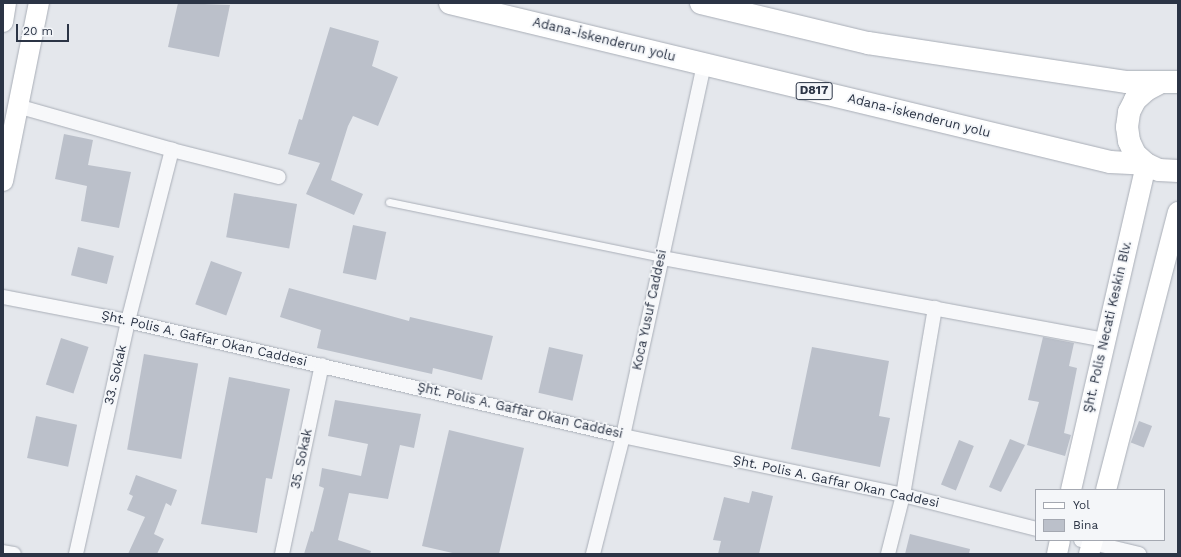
<!DOCTYPE html>
<meta charset="utf-8">
<style>
body{margin:0}
#map{position:relative;width:1181px;height:557px;overflow:hidden;background:#e4e7ec;font-family:"Work Sans",sans-serif}
div>[style]{position:absolute}
.building>*{inset:0;background:#bbc0ca;transform-origin:0 0}
.roads{filter:drop-shadow(0 0 1px #a9aeb7) drop-shadow(0 0 1px #a9aeb7)}
.lane>*{height:7px;margin:-3.5px;padding:0 3.5px;transform-origin:3.5px;border-radius:3.5px;background:#f7f8fa}
.street>*{height:14px;margin:-7px;padding:0 7px;transform-origin:7px;border-radius:7px;background:#f7f8fa}
.secondary>*{height:20px;margin:-10px;padding:0 10px;transform-origin:10px;border-radius:10px;background:#fff}
.highway>*{height:22px;margin:-11px;padding:0 11px;transform-origin:11px;border-radius:11px;background:#fff}
span{translate:-50% -50%;white-space:nowrap;text-align:center;line-height:1.15;-webkit-text-stroke:3.5px #f4f6f9;paint-order:stroke}
.shield-label span{padding:1px 3px;background:#f4f6f9;border:1px solid;border-radius:3px;-webkit-text-stroke-width:0}
.shield-label{font-size:12px;color:#2b3445;font-weight:700}
.street-label{font-size:13px;color:#2b3445}
.frame{position:absolute;inset:0;border:4px solid #2b3445;pointer-events:none}
.legend{position:absolute;left:1035px;top:489px;width:130px;height:52px;box-sizing:border-box;background:#f4f6f9;border:1px solid #a4a8b1;margin:0;padding:5px 7px;list-style:none;font-size:12px;color:#2b3445}
.legend li{display:flex;align-items:center;gap:8px;height:20px}
.legend b{width:20px;border:1px solid #a4a8b1}
.scale{position:absolute;left:16px;top:24px;width:53px;height:18px;box-sizing:border-box;border:2px solid #2b3445;border-top:0;padding-left:5px;font-size:12px;line-height:14px;white-space:nowrap;color:#2b3445;-webkit-text-stroke:3px #f4f6f9;paint-order:stroke}
</style>
<div id="map">
<div class="building">
<div style="clip-path:polygon(178px 3px,230px 5px,219px 57px,168px 47px)"></div>
<div style="clip-path:polygon(330px 27px,379px 41px,372px 66px,398px 77px,378px 126px,353px 116px,348px 126px,331px 180px,363px 194px,354px 215px,306px 194px,320px 163px,288px 154px,299px 119px,302px 120px)"></div>
<div style="clip-path:polygon(64px 134px,93px 140px,88px 165px,131px 172px,119px 228px,81px 221px,87px 186px,55px 179px)"></div>
<div style="left:234px;top:193px;width:64px;height:45px;rotate:10deg"></div>
<div style="left:353px;top:225px;width:34px;height:49px;rotate:12deg"></div>
<div style="left:78px;top:247px;width:37px;height:29px;rotate:14deg"></div>
<div style="left:211px;top:261px;width:33px;height:46px;rotate:20deg"></div>
<div style="clip-path:polygon(289px 288px,409px 321px,410px 317px,493px 336px,482px 380px,433px 368px,432px 374px,317px 348px,321px 330px,280px 317px)"></div>
<div style="clip-path:polygon(1043px 337px,1074px 343px,1069px 366px,1077px 368px,1064px 433px,1071px 435px,1065px 456px,1027px 445px,1039px 402px,1028px 400px)"></div>
<div style="left:61px;top:338px;width:29px;height:49px;rotate:18deg"></div>
<div style="left:549px;top:347px;width:35px;height:47px;rotate:13deg"></div>
<div style="clip-path:polygon(812px 347px,889px 361px,879px 416px,890px 418px,880px 467px,791px 449px)"></div>
<div style="left:144px;top:354px;width:55px;height:97px;rotate:10deg"></div>
<div style="clip-path:polygon(229px 377px,290px 389px,272px 479px,266px 478px,257px 533px,201px 524px)"></div>
<div style="clip-path:polygon(335px 400px,421px 414px,414px 448px,400px 445px,388px 499px,349px 493px,338px 540px,371px 551px,370px 554px,304px 554px,311px 531px,313px 532px,324px 488px,319px 486px,322px 468px,361px 476px,368px 444px,328px 436px)"></div>
<div style="left:36px;top:416px;width:42px;height:43px;rotate:12deg"></div>
<div style="left:1139px;top:421px;width:14px;height:23px;rotate:21deg"></div>
<div style="clip-path:polygon(449px 430px,524px 448px,499px 554px,457px 554px,422px 546px)"></div>
<div style="clip-path:polygon(1010px 439px,1025px 445px,1001px 492px,989px 487px)"></div>
<div style="left:959px;top:440px;width:16px;height:48px;rotate:22deg"></div>
<div style="clip-path:polygon(136px 475px,177px 490px,171px 506px,166px 503px,154px 534px,164px 539px,157px 554px,128px 554px,145px 517px,127px 510px,133px 496px,129px 494px)"></div>
<div style="clip-path:polygon(752px 491px,773px 496px,759px 554px,718px 554px,721px 541px,713px 540px,724px 497px,749px 503px)"></div>
<div style="clip-path:polygon(910px 534px,970px 549px,969px 554px,905px 554px)"></div>
</div>
<div class="roads">
<div class="lane">
<div style="left:389px;top:202px;width:279px;rotate:11.6deg"></div>
</div>
<div class="street">
<div style="left:17px;top:106px;width:161px;rotate:15.8deg"></div>
<div style="left:172px;top:150px;width:110px;rotate:14.2deg"></div>
<div style="left:662px;top:258px;width:451px;rotate:10.5deg"></div>
<div style="left:3px;top:297px;width:127px;rotate:10.9deg"></div>
<div style="left:128px;top:321px;width:508px;rotate:13.08deg"></div>
<div style="left:623px;top:436px;width:286px;rotate:11.9deg"></div>
<div style="left:903px;top:495px;width:137px;rotate:14.3deg"></div>
<div style="left:1081px;top:540px;width:60px;rotate:13.6deg"></div>
<div style="left:3px;top:552px;width:11px;rotate:10deg"></div>
<div style="left:76px;top:554px;width:239px;rotate:-77.4deg"></div>
<div style="left:128px;top:321px;width:177px;rotate:-75.6deg"></div>
<div style="left:282px;top:554px;width:193px;rotate:-78.1deg"></div>
<div style="left:593px;top:554px;width:122px;rotate:-75.7deg"></div>
<div style="left:623px;top:436px;width:381px;rotate:-77.7deg"></div>
<div style="left:888px;top:554px;width:61px;rotate:-75.7deg"></div>
<div style="left:903px;top:495px;width:190px;rotate:-80.3deg"></div>
</div>
<div class="secondary">
<div style="left:3px;top:22px;width:19px;rotate:-81deg"></div>
<div style="left:3px;top:181px;width:182px;rotate:-78.6deg"></div>
<div style="left:1071px;top:490px;width:335px;rotate:-77deg"></div>
<div style="left:1106px;top:490px;width:287px;rotate:-75.5deg"></div>
<div style="left:1057px;top:554px;width:14px;rotate:-78deg"></div>
<div style="left:1089px;top:554px;width:15px;rotate:-74deg"></div>
</div>
<div class="highway">
<div style="left:450px;top:3px;width:679px;rotate:13.54deg"></div>
<div style="left:1110px;top:162px;width:36px;rotate:3deg"></div>
<div style="left:1146px;top:164px;width:14px;rotate:25deg"></div>
<div style="left:1159px;top:170px;width:19px;rotate:3deg"></div>
<div style="left:701px;top:3px;width:172px;rotate:13.5deg"></div>
<div style="left:868px;top:43px;width:262px;rotate:8.6deg"></div>
<div style="left:1127px;top:82px;width:51px"></div>
<div style="left:1146px;top:164px;width:15px;rotate:-138deg"></div>
<div style="left:1135px;top:154px;width:14px;rotate:-115deg"></div>
<div style="left:1129px;top:141px;width:14px;rotate:-98deg"></div>
<div style="left:1127px;top:127px;width:15px;rotate:-82deg"></div>
<div style="left:1129px;top:112px;width:13px;rotate:-63deg"></div>
<div style="left:1135px;top:100px;width:15px;rotate:-42deg"></div>
<div style="left:1146px;top:90px;width:15px;rotate:-28deg"></div>
</div>
</div>
<div class="shield-label">
<span style="left:814px;top:91px">D817</span>
</div>
<div class="street-label">
<span style="left:604px;top:40px;rotate:14deg">Adana-İskenderun yolu</span>
<span style="left:919px;top:116px;rotate:14deg">Adana-İskenderun yolu</span>
<span style="left:650px;top:310px;rotate:-78deg">Koca Yusuf Caddesi</span>
<span style="left:1108px;top:327px;rotate:-77deg">Şht. Polis Necati Keskin Blv.</span>
<span style="left:204px;top:339px;rotate:13deg">Şht. Polis A. Gaffar Okan Caddesi</span>
<span style="left:116px;top:375px;rotate:-77deg">33. Sokak</span>
<span style="left:520px;top:411px;rotate:13deg">Şht. Polis A. Gaffar Okan Caddesi</span>
<span style="left:302px;top:459px;rotate:-78deg">35. Sokak</span>
<span style="left:836px;top:482px;rotate:12deg">Şht. Polis A. Gaffar Okan Caddesi</span>
</div>
<div class="frame"></div>
<ul class="legend">
<li><b style="height:5px;background:#fff"></b>Yol</li>
<li><b style="height:11px;background:#bbc0ca"></b>Bina</li>
</ul>
<div class="scale">20 m</div>
</div>
